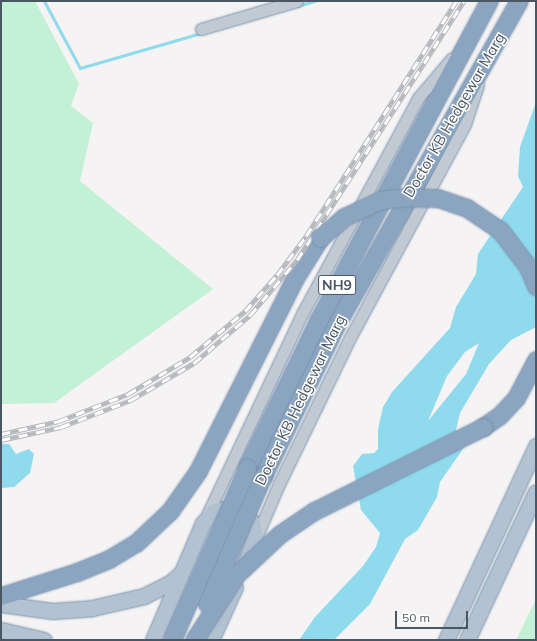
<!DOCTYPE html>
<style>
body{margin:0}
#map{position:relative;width:537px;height:641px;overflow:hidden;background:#f5f3f3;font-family:Mulish,sans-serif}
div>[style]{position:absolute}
.green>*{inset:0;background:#c3f1d5}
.water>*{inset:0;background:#90daee}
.stream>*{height:3px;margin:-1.5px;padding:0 1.5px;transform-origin:1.5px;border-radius:1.5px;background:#90daee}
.roads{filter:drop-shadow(0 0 1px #7690ad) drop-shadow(0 0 1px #7690ad)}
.minor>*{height:11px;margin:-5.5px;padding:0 5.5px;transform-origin:5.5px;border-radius:5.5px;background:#c1cad2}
.major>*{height:15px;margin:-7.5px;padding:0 7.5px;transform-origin:7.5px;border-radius:7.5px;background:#b3c2d1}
.highway>*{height:17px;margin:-8.5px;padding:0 8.5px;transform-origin:8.5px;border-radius:8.5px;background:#8ba5c1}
.rail>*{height:4.5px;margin-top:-2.25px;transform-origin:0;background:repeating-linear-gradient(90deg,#fff 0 9px,#b5b8bd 0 18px);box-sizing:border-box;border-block:1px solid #b5b8bd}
.bridges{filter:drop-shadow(0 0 1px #7690ad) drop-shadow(0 0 1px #7690ad)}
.highway-bridge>*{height:17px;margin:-8.5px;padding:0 8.5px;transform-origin:8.5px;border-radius:8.5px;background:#8ba5c1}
span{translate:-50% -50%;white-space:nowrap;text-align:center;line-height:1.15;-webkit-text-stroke:3px #fff;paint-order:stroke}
.shield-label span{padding:1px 3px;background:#fff;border:1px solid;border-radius:3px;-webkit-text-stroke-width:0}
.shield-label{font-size:14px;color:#4a5661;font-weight:700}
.street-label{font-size:15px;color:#4a5661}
.frame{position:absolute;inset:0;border:2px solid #4a5661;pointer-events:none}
.scale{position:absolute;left:395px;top:611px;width:73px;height:18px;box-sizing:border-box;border:2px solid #4a5661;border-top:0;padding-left:5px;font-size:12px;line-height:14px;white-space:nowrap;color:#4a5661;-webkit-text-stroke:3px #fff;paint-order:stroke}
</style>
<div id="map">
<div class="green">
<div style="clip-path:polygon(1px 1px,35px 1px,79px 84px,71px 106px,93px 123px,80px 181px,213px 289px,54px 403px,1px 404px)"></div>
<div style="clip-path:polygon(536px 599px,536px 640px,516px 640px)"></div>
</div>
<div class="water">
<div style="clip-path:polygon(evenodd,536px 102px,536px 327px,511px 340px,489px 364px,460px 413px,456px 430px,463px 449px,440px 482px,437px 497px,418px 530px,405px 539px,370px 604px,334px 640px,299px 640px,315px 617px,363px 566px,376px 547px,380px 533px,361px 510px,353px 466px,362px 454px,374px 453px,378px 449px,378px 429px,383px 407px,392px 392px,450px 328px,456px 307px,476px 274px,478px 254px,523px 187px,518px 176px,520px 147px,536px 102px,479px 343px,466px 374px,428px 421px,447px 376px,465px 352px,479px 343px)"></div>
<div style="clip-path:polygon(1px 444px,9px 444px,16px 454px,29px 449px,34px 454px,30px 473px,14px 487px,1px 488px)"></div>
</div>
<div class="stream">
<div style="left:44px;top:1px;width:76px;rotate:61.8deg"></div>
<div style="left:80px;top:68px;width:126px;rotate:-16.1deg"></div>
<div style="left:297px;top:6px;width:19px;rotate:-16deg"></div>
</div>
<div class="roads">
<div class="minor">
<div style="left:201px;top:29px;width:100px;rotate:-16.3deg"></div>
<div style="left:206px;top:517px;width:227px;rotate:-64.7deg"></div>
<div style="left:303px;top:312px;width:243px;rotate:-61.7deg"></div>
<div style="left:418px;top:98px;width:52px;rotate:-49.6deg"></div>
<div style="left:255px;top:540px;width:61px;rotate:-66.8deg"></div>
<div style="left:279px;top:484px;width:165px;rotate:-64.1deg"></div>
<div style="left:351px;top:336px;width:241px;rotate:-61.7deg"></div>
<div style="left:465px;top:124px;width:41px;rotate:-71.6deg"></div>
</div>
<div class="major">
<div style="left:1px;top:604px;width:52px;rotate:7.7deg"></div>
<div style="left:53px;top:611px;width:39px;rotate:-4deg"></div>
<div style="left:92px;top:608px;width:53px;rotate:-13deg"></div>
<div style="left:144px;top:596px;width:29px;rotate:-27deg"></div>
<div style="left:170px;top:583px;width:15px;rotate:-42deg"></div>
<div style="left:1px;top:630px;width:44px;rotate:13.1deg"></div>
<div style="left:153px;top:640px;width:127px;rotate:-66.9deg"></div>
<div style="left:203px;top:523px;width:16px;rotate:-47deg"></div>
<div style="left:214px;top:511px;width:18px;rotate:-9deg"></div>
<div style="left:232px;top:508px;width:8px;rotate:14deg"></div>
<div style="left:240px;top:510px;width:17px;rotate:45deg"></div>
<div style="left:252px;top:522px;width:14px;rotate:78deg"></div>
<div style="left:255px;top:536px;width:33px;rotate:110deg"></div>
<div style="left:211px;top:640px;width:58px;rotate:-65.6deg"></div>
<div style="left:446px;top:640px;width:214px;rotate:-65.1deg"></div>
<div style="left:467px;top:640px;width:163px;rotate:-65deg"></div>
</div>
<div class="highway">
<div style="left:483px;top:427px;width:21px;rotate:-35deg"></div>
<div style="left:500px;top:415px;width:23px;rotate:-47deg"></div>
<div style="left:516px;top:398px;width:43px;rotate:-62.2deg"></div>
<div style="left:247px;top:468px;width:165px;rotate:-64.2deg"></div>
<div style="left:319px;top:319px;width:361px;rotate:-61.9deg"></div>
<div style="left:263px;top:476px;width:165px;rotate:-64.2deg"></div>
<div style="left:335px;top:327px;width:374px;rotate:-60.6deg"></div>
<div style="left:1px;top:596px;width:80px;rotate:-17.5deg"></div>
<div style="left:77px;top:572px;width:35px;rotate:-22deg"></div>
<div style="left:109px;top:559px;width:31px;rotate:-31deg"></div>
<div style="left:136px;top:543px;width:47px;rotate:-43.3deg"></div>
<div style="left:170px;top:511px;width:49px;rotate:-55deg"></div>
<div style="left:198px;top:471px;width:216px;rotate:-63.3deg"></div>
<div style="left:295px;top:278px;width:47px;rotate:-58deg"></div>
</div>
</div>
<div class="rail">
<div style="left:1px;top:434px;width:59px;rotate:-12.6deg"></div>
<div style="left:59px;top:421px;width:74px;rotate:-21.4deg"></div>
<div style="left:128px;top:394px;width:72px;rotate:-30.8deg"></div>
<div style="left:190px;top:357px;width:72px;rotate:-39.9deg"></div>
<div style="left:245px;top:311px;width:48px;rotate:-48.4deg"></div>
<div style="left:277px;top:275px;width:49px;rotate:-53.4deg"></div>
<div style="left:306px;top:236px;width:279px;rotate:-57.4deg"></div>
<div style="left:1px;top:440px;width:61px;rotate:-12.2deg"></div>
<div style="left:61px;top:427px;width:75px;rotate:-21.1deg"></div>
<div style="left:131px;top:400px;width:73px;rotate:-30.4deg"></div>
<div style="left:194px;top:363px;width:74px;rotate:-40.6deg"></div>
<div style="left:250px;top:315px;width:72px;rotate:-49.5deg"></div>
<div style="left:297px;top:260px;width:308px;rotate:-57.2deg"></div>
</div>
<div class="bridges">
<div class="highway-bridge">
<div style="left:320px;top:238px;width:32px;rotate:-41deg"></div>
<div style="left:344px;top:217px;width:41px;rotate:-24.7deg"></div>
<div style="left:381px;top:200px;width:23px;rotate:-7deg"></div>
<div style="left:404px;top:197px;width:34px;rotate:2deg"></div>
<div style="left:438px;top:198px;width:31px;rotate:19deg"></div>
<div style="left:467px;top:208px;width:40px;rotate:34deg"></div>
<div style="left:500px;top:230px;width:46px;rotate:52.9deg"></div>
<div style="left:528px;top:267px;width:21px;rotate:67deg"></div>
<div style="left:207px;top:604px;width:140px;rotate:-66.4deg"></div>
<div style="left:172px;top:640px;width:188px;rotate:-66.4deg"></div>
<div style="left:194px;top:640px;width:77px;rotate:-57.1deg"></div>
<div style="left:236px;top:575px;width:60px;rotate:-43deg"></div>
<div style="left:280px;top:534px;width:41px;rotate:-34.1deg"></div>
<div style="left:314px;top:511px;width:189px;rotate:-26.4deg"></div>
</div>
</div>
<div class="shield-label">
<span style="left:337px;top:285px">NH9</span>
</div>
<div class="street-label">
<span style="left:454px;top:115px;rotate:-60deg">Doctor KB Hedgewar Marg</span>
<span style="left:300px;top:400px;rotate:-64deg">Doctor KB Hedgewar Marg</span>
</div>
<div class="frame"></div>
<div class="scale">50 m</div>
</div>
